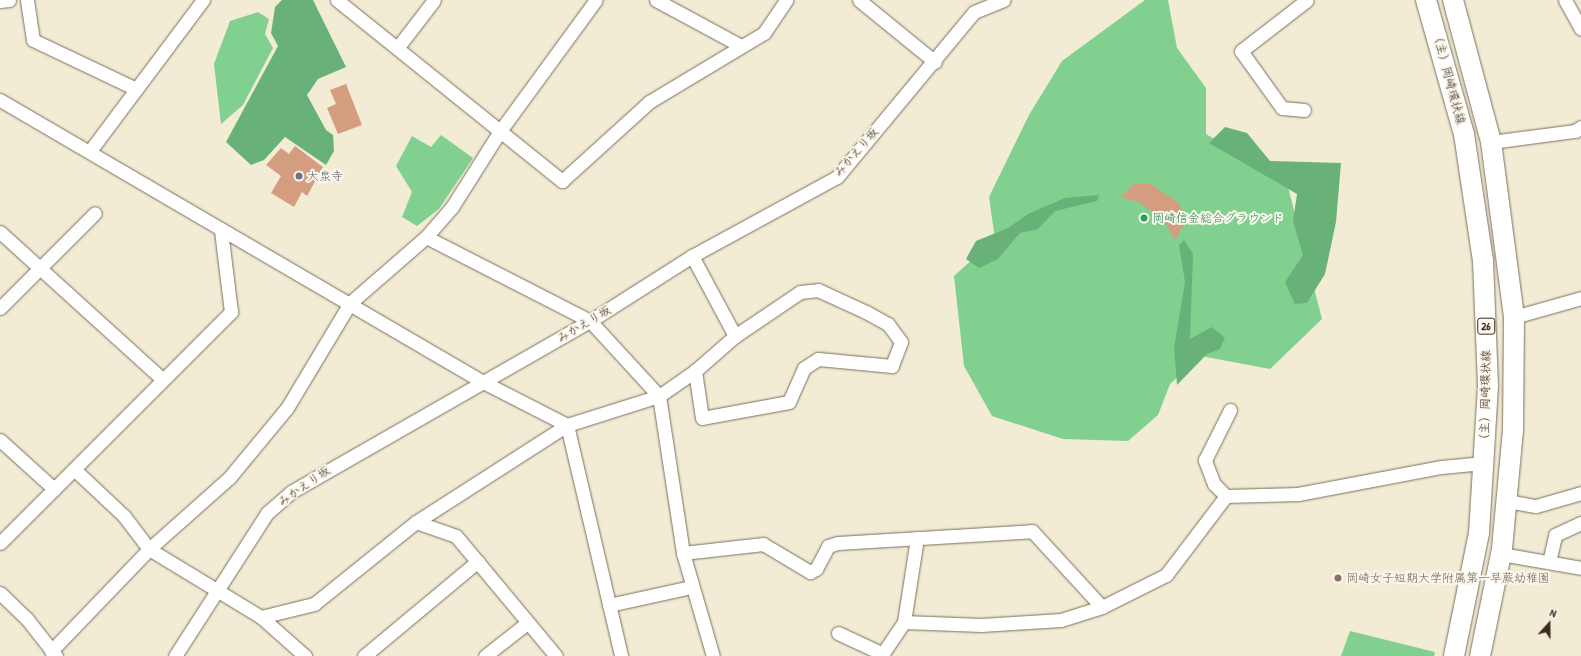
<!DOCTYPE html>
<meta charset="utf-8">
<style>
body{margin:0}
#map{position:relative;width:1581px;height:656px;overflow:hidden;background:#f2ecd5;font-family:"Patrick Hand","Klee One",sans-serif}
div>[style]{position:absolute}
.green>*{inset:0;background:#81d090}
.forest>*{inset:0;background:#68b27a}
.building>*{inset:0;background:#d59d80}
.roads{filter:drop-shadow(0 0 1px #7b6e5e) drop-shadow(0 0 1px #7b6e5e)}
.street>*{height:13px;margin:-6.5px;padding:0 6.5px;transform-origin:6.5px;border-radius:6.5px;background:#fff}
.primary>*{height:20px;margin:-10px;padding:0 10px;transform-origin:10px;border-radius:10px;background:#fff}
.dots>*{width:11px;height:11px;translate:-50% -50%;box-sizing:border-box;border:2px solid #fbf7ec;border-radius:50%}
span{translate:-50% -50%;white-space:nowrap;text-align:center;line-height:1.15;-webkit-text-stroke:4px #fbf7ec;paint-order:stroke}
.shield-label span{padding:1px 3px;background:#fbf7ec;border:1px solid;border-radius:3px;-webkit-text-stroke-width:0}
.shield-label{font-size:11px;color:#3b2a1e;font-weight:700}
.street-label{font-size:12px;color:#3b2a1e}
.worship-label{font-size:12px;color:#5b616d}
.left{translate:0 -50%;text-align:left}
.leisure-label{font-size:12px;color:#27864d}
.education-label{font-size:12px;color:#785e54}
.north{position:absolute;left:1529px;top:604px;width:40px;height:40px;-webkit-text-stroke:3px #fbf7ec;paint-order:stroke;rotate:21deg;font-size:11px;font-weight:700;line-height:16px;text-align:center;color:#3b2a1e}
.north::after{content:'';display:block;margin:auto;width:14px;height:18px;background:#3b2a1e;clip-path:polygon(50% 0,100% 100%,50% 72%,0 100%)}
</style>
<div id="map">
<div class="green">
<div style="clip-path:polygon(1145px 0,1168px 0,1177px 48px,1206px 88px,1206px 134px,1287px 183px,1322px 319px,1270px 369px,1201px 356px,1170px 384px,1158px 415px,1128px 441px,1063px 439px,992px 416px,964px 366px,954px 276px,995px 239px,989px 197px,1029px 115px,1062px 61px)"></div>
<div style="clip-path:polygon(258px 12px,269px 19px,265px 34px,273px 48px,243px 105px,221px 124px,214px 64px,230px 21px)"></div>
<div style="clip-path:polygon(441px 135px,473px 158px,439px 209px,417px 226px,402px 217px,412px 192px,396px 166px,412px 136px,431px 147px)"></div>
<div style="clip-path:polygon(1350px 631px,1435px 652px,1434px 656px,1341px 656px)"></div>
</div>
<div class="forest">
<div style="clip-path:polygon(282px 0,313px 0,346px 67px,318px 79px,307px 95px,326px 130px,333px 135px,334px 151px,326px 165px,285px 137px,264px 160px,251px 165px,226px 142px,278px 46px,271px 33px,275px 7px)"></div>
<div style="clip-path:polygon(1225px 127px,1247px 133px,1270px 161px,1341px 163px,1336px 222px,1325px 274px,1307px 303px,1295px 304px,1285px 282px,1303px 255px,1293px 221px,1297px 194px,1209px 143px)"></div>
<div style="clip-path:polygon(1099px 195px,1097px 201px,1055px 211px,1038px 229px,1020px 233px,998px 259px,979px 268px,966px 259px,976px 241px,1008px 228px,1028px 214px,1065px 198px)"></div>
<div style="clip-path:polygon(1184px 240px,1193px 254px,1190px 339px,1212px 327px,1225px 338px,1220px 349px,1207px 354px,1177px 385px,1174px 348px,1185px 282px,1179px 245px)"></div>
</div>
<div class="building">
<div style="clip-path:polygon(346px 84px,362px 125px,338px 134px,327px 108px,336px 104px,330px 90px)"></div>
<div style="clip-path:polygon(295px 146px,323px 167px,307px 196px,302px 192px,294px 207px,271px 193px,281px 176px,266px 165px,281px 148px,289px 154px)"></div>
<div style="clip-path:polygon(1149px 183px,1179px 203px,1186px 221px,1175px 240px,1163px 219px,1138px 202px,1121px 197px,1134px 184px)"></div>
</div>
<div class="roads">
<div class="street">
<div style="left:27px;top:0;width:40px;rotate:81.5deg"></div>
<div style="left:33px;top:40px;width:114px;rotate:25.4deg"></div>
<div style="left:337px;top:0;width:289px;rotate:38.8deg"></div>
<div style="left:562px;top:181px;width:118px;rotate:-42.2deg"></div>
<div style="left:649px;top:102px;width:134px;rotate:-31deg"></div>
<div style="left:764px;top:33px;width:40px;rotate:-56deg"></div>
<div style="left:656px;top:0;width:97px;rotate:28.4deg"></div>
<div style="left:859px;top:0;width:98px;rotate:39.2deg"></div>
<div style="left:1565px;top:0;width:33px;rotate:61deg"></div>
<div style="left:0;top:1px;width:9px;rotate:-6deg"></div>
<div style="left:398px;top:47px;width:59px;rotate:-52.5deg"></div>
<div style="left:0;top:100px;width:559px;rotate:30.28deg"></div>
<div style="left:483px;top:382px;width:94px;rotate:27.1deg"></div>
<div style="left:567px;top:425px;width:237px;rotate:76.8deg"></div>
<div style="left:1304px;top:110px;width:22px;rotate:-175deg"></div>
<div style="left:1282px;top:108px;width:70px;rotate:-125.7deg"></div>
<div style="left:1241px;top:51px;width:83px;rotate:-37.7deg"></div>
<div style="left:1491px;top:142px;width:85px;rotate:-7.5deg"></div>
<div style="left:1575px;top:131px;width:7px;rotate:-34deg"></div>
<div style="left:90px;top:151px;width:189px;rotate:-53.2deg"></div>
<div style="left:0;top:232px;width:217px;rotate:42.2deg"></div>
<div style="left:426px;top:237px;width:184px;rotate:27.1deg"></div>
<div style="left:590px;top:321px;width:102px;rotate:47.4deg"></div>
<div style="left:659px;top:396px;width:159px;rotate:81.3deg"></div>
<div style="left:683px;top:553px;width:107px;rotate:73.8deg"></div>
<div style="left:692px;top:256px;width:91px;rotate:61.7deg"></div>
<div style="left:0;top:308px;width:134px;rotate:-45deg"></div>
<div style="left:1514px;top:317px;width:70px;rotate:-15.8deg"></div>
<div style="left:0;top:440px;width:73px;rotate:42.2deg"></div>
<div style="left:75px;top:470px;width:67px;rotate:43.2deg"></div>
<div style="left:124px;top:516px;width:41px;rotate:52.9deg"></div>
<div style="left:149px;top:549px;width:131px;rotate:31.3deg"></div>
<div style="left:261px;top:617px;width:59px;rotate:41.6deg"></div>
<div style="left:1226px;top:496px;width:17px;rotate:-135deg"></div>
<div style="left:1214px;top:484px;width:26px;rotate:-111deg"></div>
<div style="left:1205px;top:460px;width:56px;rotate:-63.4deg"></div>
<div style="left:1507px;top:501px;width:29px;rotate:10deg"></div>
<div style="left:1536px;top:506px;width:47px;rotate:-16.1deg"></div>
<div style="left:416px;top:522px;width:42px;rotate:19.3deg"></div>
<div style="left:456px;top:536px;width:156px;rotate:50.2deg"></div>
<div style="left:0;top:543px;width:327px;rotate:-45deg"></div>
<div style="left:231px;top:312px;width:83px;rotate:-97deg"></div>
<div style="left:683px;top:553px;width:81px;rotate:-6.4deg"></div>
<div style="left:763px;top:544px;width:55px;rotate:30.8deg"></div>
<div style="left:810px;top:572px;width:7px;rotate:-27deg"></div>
<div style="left:816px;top:569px;width:26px;rotate:-62deg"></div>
<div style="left:828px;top:546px;width:10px;rotate:-17deg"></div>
<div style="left:838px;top:543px;width:194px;rotate:-3.5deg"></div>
<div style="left:1032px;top:531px;width:103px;rotate:47.4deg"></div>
<div style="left:1501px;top:554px;width:81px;rotate:9.9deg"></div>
<div style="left:1549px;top:562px;width:28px;rotate:-77deg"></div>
<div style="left:1555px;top:535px;width:29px;rotate:-25deg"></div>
<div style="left:0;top:593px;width:37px;rotate:44deg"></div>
<div style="left:27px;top:619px;width:47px;rotate:51.9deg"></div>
<div style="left:609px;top:605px;width:84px;rotate:-12.4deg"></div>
<div style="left:261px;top:617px;width:55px;rotate:-13.8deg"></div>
<div style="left:314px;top:604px;width:131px;rotate:-38.8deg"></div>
<div style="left:416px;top:522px;width:179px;rotate:-32.7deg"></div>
<div style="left:567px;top:425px;width:96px;rotate:-17.5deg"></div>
<div style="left:659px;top:396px;width:44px;rotate:-34.8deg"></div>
<div style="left:695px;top:371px;width:53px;rotate:-41.2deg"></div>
<div style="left:735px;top:336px;width:78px;rotate:-34.1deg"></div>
<div style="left:800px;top:292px;width:18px;rotate:-6deg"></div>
<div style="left:818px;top:290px;width:53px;rotate:24.6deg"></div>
<div style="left:866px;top:312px;width:25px;rotate:29deg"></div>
<div style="left:888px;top:324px;width:22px;rotate:54deg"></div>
<div style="left:901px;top:342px;width:26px;rotate:111deg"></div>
<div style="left:892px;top:366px;width:74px;rotate:-174.6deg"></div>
<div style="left:818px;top:359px;width:17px;rotate:147deg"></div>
<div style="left:804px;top:368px;width:37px;rotate:114deg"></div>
<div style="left:789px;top:402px;width:88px;rotate:169.6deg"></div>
<div style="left:702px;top:418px;width:48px;rotate:-98.5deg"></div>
<div style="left:904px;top:622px;width:85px;rotate:-81.2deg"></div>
<div style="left:838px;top:633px;width:50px;rotate:25deg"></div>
<div style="left:51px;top:651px;width:141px;rotate:-46.1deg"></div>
<div style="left:149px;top:549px;width:107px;rotate:-41.6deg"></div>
<div style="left:229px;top:478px;width:91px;rotate:-50.4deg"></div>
<div style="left:287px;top:408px;width:122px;rotate:-59deg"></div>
<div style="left:350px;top:303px;width:101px;rotate:-41deg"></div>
<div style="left:426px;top:237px;width:40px;rotate:-49deg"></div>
<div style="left:452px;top:207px;width:90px;rotate:-57.7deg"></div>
<div style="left:500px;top:131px;width:162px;rotate:-53.8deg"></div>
<div style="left:175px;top:656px;width:170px;rotate:-57.2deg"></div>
<div style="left:267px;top:513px;width:32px;rotate:-41deg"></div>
<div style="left:291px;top:492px;width:344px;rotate:-29.8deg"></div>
<div style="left:590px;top:321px;width:121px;rotate:-32.5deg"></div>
<div style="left:692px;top:256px;width:165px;rotate:-28.6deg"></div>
<div style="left:837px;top:177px;width:214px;rotate:-50.3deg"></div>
<div style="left:974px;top:12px;width:32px;rotate:-22deg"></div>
<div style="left:364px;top:656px;width:148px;rotate:-39.8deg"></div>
<div style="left:485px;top:656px;width:52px;rotate:-38deg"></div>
<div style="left:881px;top:656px;width:41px;rotate:-55.9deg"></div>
<div style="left:904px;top:622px;width:77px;rotate:2.2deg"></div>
<div style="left:981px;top:625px;width:80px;rotate:-3.6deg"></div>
<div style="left:1061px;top:620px;width:43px;rotate:-17.6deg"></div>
<div style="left:1102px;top:607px;width:72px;rotate:-26.6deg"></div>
<div style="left:1166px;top:575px;width:99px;rotate:-52.8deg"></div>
<div style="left:1226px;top:496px;width:72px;rotate:-1.6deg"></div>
<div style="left:1298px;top:494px;width:146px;rotate:-10.7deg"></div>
<div style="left:1441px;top:467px;width:43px;rotate:-5.3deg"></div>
</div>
<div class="primary">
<div style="left:1426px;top:0;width:139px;rotate:74.2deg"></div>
<div style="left:1464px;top:134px;width:128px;rotate:81.5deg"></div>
<div style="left:1483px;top:261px;width:125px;rotate:87.7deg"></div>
<div style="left:1488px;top:386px;width:147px;rotate:93.5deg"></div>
<div style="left:1479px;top:533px;width:126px;rotate:101.5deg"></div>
<div style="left:1453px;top:0;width:147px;rotate:75deg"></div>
<div style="left:1491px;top:142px;width:177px;rotate:82.5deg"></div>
<div style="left:1514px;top:317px;width:113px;rotate:90.5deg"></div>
<div style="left:1513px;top:430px;width:120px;rotate:95.3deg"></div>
<div style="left:1502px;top:549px;width:109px;rotate:101.6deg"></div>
</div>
</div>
<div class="dots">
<div style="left:299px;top:176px;background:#6b7280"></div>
<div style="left:1144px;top:218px;background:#2e9e5b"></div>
<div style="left:1338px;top:578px;background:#8d6e63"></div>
</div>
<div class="shield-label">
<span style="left:1486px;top:326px">26</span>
</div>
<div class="street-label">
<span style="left:1449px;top:78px;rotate:75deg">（主）岡崎環状線</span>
<span style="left:856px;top:152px;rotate:-49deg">みかえり坂</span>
<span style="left:584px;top:324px;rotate:-31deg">みかえり坂</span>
<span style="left:1485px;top:398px;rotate:-89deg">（主）岡崎環状線</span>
<span style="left:304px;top:486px;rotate:-35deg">みかえり坂</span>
</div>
<div class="worship-label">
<span class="left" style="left:307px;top:176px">大泉寺</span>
</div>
<div class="leisure-label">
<span class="left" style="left:1152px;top:218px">岡崎信金総合グラウンド</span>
</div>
<div class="education-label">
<span class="left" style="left:1346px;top:578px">岡崎女子短期大学附属第一早蕨幼稚園</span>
</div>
<div class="north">N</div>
</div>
